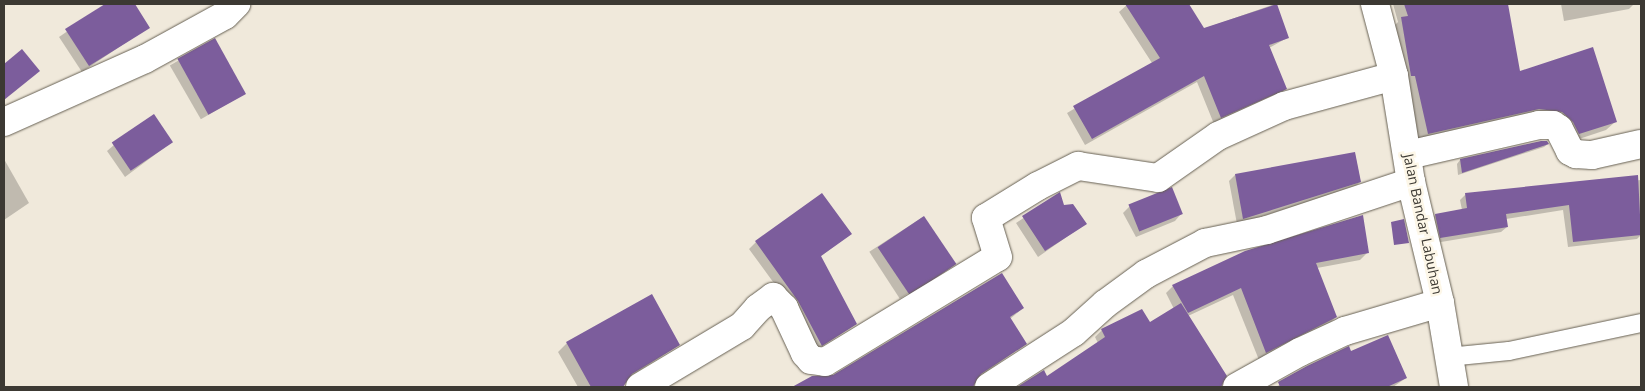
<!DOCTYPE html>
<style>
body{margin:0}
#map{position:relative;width:1645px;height:391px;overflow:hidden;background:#f0e9db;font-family:"Open Sans",sans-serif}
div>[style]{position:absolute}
.shadow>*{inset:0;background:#0003;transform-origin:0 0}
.building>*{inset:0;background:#7c5d9c;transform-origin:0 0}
.roads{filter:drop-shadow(0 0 1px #676154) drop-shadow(0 0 1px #676154)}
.service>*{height:18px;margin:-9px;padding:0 9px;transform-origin:9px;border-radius:9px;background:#fff}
.minor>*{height:28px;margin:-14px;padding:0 14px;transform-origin:14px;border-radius:14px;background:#fff}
.secondary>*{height:28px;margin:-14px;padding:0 14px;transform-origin:14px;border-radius:14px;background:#fff}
span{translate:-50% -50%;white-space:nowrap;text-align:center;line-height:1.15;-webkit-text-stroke:5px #fdf7e8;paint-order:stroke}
.street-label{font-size:14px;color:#3c3933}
.frame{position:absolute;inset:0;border:5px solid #3c3933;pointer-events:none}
</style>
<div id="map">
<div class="shadow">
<div style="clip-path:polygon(107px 4px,134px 4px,149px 27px,82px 72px,59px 37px)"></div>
<div style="clip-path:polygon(1128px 4px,1187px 4px,1203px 29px,1275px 4px,1287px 38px,1269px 48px,1286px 89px,1279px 95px,1214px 124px,1197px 82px,1085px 145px,1067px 113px,1152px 63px,1119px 12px)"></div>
<div style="clip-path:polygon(1393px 4px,1506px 4px,1519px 72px,1615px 122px,1606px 130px,1570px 142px,1564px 130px,1419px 143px,1393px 27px,1398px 22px)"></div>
<div style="clip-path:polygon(1561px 4px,1634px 4px,1629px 9px,1564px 21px)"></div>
<div style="left:214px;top:40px;width:62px;height:51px;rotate:60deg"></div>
<div style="clip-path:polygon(172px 142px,125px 177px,107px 151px,114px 145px)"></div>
<div style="clip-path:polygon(1548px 144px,1544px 147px,1458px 175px,1457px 164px,1460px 160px)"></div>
<div style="clip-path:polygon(4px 159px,29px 203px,4px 220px)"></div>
<div style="clip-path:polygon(1235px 175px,1360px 182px,1354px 188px,1237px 224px,1229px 181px)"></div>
<div style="clip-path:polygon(1641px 180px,1641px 235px,1637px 239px,1568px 247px,1563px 210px,1506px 219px,1507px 227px,1501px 232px,1435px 243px,1430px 221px,1435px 215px,1462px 210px,1460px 200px,1466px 194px)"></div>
<div style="clip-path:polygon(1171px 189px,1181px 214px,1175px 221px,1136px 237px,1123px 213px,1129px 207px)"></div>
<div style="clip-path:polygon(1060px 194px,1063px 207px,1085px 224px,1038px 257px,1016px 223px)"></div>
<div style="left:923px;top:217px;width:56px;height:64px;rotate:57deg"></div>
<div style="clip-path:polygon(850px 234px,820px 257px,856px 324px,815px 351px,792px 308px,749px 249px,756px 242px)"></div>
<div style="clip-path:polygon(1368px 252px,1360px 260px,1317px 268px,1336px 317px,1328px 325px,1259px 360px,1233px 295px,1188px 316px,1225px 376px,1222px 387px,1020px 387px,1043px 372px,1047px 378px,1098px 343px,1095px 337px,1102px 330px,1150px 324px,1174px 309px,1166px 293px,1173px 286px)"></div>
<div style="clip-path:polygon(1023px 308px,1010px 319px,1025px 344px,974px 381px,972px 387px,795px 387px,813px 377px,833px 377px)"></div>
<div style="clip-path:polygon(567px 343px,679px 345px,628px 378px,622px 387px,578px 387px,558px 352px)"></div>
<div style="clip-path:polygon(1350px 353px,1406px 378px,1393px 387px,1275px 387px)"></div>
</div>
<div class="building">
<div style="clip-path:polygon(105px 4px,135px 4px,150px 28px,89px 66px,65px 29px)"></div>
<div style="clip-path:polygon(1125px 4px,1189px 4px,1204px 28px,1277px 4px,1289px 38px,1269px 45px,1287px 89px,1221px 118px,1204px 76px,1092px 139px,1073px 106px,1160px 58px)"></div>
<div style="clip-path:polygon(1404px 4px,1508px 4px,1520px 71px,1593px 47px,1617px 122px,1579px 134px,1573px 122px,1562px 112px,1539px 109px,1428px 134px,1415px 76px,1411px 76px,1401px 17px,1408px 16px)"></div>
<div style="left:215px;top:38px;width:64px;height:43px;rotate:61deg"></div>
<div style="clip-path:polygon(22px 49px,40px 71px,4px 100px,4px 64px)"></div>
<div style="left:154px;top:114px;width:34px;height:51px;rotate:56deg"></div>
<div style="clip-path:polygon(1541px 141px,1547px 141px,1549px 144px,1462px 173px,1460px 159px)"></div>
<div style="clip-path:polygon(1355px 152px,1361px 182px,1243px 219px,1235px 174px)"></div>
<div style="clip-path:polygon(1638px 175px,1641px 235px,1573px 242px,1569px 205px,1506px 214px,1508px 227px,1440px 238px,1435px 214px,1467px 208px,1465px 193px)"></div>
<div style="left:1172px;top:187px;width:29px;height:47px;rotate:68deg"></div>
<div style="clip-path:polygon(1060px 192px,1064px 205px,1073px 204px,1087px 224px,1045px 251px,1022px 216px)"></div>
<div style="clip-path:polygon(822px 193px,852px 234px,821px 256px,857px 324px,822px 346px,798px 301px,755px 241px)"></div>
<div style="clip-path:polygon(1363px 215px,1369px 253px,1316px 263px,1337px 317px,1266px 353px,1241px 288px,1188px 313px,1172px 285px,1245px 251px)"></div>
<div style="left:924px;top:216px;width:58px;height:56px;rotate:56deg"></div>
<div style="clip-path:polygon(1404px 219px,1409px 243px,1394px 245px,1391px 222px)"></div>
<div style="clip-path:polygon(1002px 273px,1024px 308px,1010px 317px,1027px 344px,981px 374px,973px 387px,792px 387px,812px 376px,833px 375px)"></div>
<div style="clip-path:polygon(652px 294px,680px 345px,632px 374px,623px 387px,591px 387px,566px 342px)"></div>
<div style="clip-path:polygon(1181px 303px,1227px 376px,1221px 387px,1017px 387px,1044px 370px,1047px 376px,1105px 337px,1101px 329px,1142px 309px,1150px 322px)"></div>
<div style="clip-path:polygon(1388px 335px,1407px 378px,1387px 387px,1280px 387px,1278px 382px,1307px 366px,1349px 346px,1351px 351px)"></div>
</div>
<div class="roads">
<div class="service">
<div style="left:1448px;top:357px;width:61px;rotate:-5.6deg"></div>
<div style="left:1509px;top:351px;width:135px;rotate:-12deg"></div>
</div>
<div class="minor">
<div style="left:4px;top:122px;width:154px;rotate:-24.1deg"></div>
<div style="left:145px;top:59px;width:91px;rotate:-28.8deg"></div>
<div style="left:225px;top:15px;width:16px;rotate:-45deg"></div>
<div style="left:1408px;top:155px;width:134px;rotate:-12.9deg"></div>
<div style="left:1539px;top:125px;width:14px"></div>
<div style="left:1553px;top:125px;width:7px;rotate:34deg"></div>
<div style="left:1559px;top:129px;width:25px;rotate:63deg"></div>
<div style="left:1570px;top:151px;width:7px;rotate:27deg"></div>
<div style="left:1576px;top:154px;width:16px;rotate:4deg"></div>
<div style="left:1592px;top:155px;width:50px;rotate:-12.7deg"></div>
<div style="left:640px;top:387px;width:119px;rotate:-30.9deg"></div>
<div style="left:742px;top:326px;width:24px;rotate:-48deg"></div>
<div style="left:758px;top:308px;width:19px;rotate:-36deg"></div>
<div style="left:773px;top:297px;width:16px;rotate:45deg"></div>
<div style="left:784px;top:308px;width:50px;rotate:65deg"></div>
<div style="left:805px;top:353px;width:9px;rotate:49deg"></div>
<div style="left:811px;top:360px;width:14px;rotate:8deg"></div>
<div style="left:825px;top:362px;width:202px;rotate:-31.3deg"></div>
<div style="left:998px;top:257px;width:41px;rotate:-107.1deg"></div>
<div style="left:986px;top:218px;width:61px;rotate:-31.6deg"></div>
<div style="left:1038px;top:186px;width:45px;rotate:-26.6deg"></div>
<div style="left:1078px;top:166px;width:81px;rotate:8.5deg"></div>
<div style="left:1158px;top:178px;width:73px;rotate:-35deg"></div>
<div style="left:1218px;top:136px;width:72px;rotate:-24.4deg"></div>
<div style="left:1284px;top:106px;width:114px;rotate:-15.3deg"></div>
<div style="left:989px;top:387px;width:101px;rotate:-32.9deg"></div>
<div style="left:1074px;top:332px;width:42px;rotate:-42.1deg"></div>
<div style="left:1105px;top:304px;width:51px;rotate:-36.2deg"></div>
<div style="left:1146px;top:274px;width:67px;rotate:-27.7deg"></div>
<div style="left:1205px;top:243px;width:63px;rotate:-11.8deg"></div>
<div style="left:1267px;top:230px;width:152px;rotate:-18.4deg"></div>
<div style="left:1237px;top:387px;width:72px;rotate:-29.1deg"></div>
<div style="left:1300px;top:352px;width:50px;rotate:-25deg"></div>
<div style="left:1345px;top:331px;width:99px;rotate:-16.4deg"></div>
</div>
<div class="secondary">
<div style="left:1375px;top:4px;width:74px;rotate:75.2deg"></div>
<div style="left:1394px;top:76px;width:107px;rotate:80.9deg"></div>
<div style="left:1411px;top:182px;width:124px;rotate:76.5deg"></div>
<div style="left:1440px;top:303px;width:85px;rotate:80.5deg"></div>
</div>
</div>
<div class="street-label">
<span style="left:1423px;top:224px;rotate:78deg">Jalan Bandar Labuhan</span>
</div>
<div class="frame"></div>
</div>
